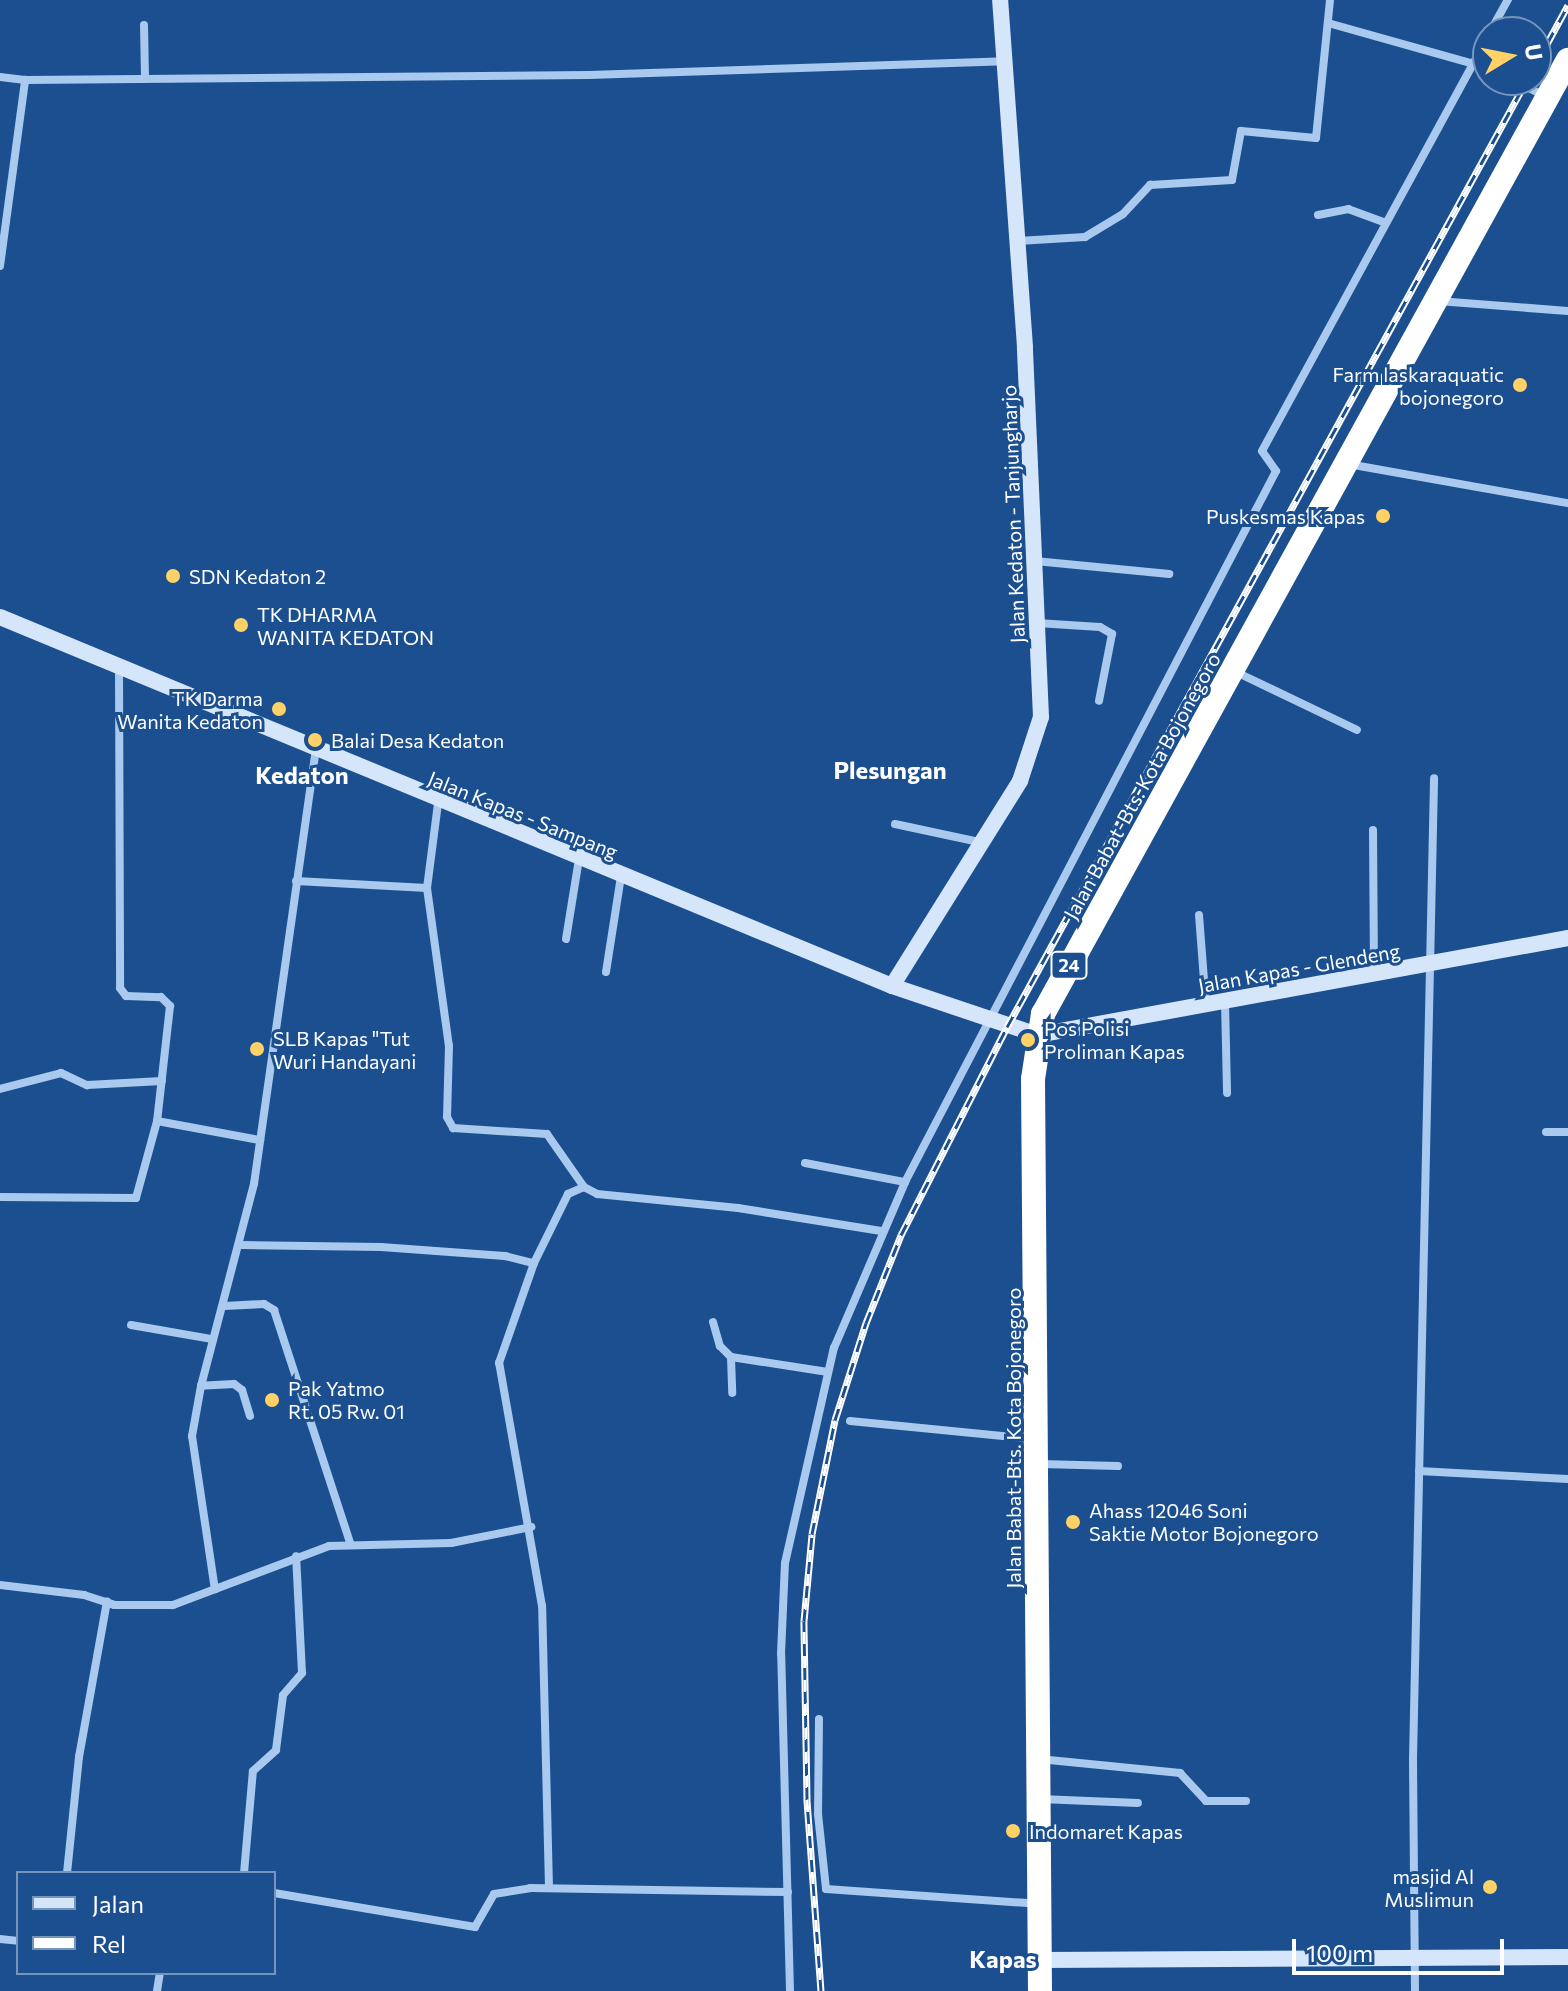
<!DOCTYPE html>
<style>
body{margin:0}
#map{position:relative;width:1568px;height:1991px;overflow:hidden;background:#1b4f8f;font-family:Commissioner,sans-serif}
div>[style]{position:absolute}
.street>*{height:8px;margin:-4px;padding:0 4px;transform-origin:4px;border-radius:4px;background:#a9c9ee}
.secondary>*{height:16px;margin:-8px;padding:0 8px;transform-origin:8px;border-radius:8px;background:#d6e6fa}
.highway>*{height:24px;margin:-12px;padding:0 12px;transform-origin:12px;border-radius:12px;background:#fff}
.rail>*{height:7px;margin-top:-3.5px;transform-origin:0;background:repeating-linear-gradient(90deg,#1b4f8f 0 12px,#fff 0 24px);box-sizing:border-box;border-block:2px solid #fff}
.dots>*{width:22px;height:22px;translate:-50% -50%;box-sizing:border-box;border:4px solid #1b4f8f;border-radius:50%}
span{translate:-50% -50%;white-space:nowrap;text-align:center;line-height:1.15;-webkit-text-stroke:6px #1b4f8f;paint-order:stroke}
.shield-label span{padding:2px 6px;background:#1b4f8f;border:2px solid;border-radius:6px;-webkit-text-stroke-width:0}
.shield-label{font-size:18px;color:#fff;font-weight:700}
.poi-label{font-size:20px;color:#fff}
.right{translate:-100% -50%;text-align:right}
.left{translate:0 -50%;text-align:left}
.street-label{font-size:20px;color:#fff}
.quarter-label{font-size:24px;color:#fff;font-weight:700}
.legend{position:absolute;left:16px;top:1871px;width:260px;height:104px;box-sizing:border-box;background:#1b4f8f;border:2px solid #7695bc;margin:0;padding:10px 14px;list-style:none;font-size:24px;color:#fff}
.legend li{display:flex;align-items:center;gap:16px;height:40px}
.legend b{width:40px;border:2px solid #7695bc}
.north{position:absolute;left:1472px;top:16px;width:80px;height:80px;box-sizing:border-box;background:#1b4f8f;border:2px solid #7695bc;border-radius:50%;rotate:80deg;font-size:22px;font-weight:700;line-height:32px;text-align:center;color:#fff}
.north::after{content:'';display:block;margin:auto;width:28px;height:36px;background:#ffd166;clip-path:polygon(50% 0,100% 100%,50% 72%,0 100%)}
.scale{position:absolute;left:1292px;top:1939px;width:212px;height:36px;box-sizing:border-box;border:4px solid #fff;border-top:0;padding-left:10px;font-size:24px;line-height:28px;white-space:nowrap;color:#fff;-webkit-text-stroke:6px #1b4f8f;paint-order:stroke}
</style>
<div id="map">
<div class="street">
<div style="left:1328px;top:23px;width:166px;rotate:15.7deg"></div>
<div style="left:144px;top:25px;width:54px;rotate:88.9deg"></div>
<div style="left:1490px;top:32px;width:37px;rotate:-61deg"></div>
<div style="left:0;top:77px;width:25px;rotate:7deg"></div>
<div style="left:1513px;top:80px;width:37px;rotate:27deg"></div>
<div style="left:1318px;top:215px;width:31px;rotate:-11deg"></div>
<div style="left:1348px;top:209px;width:37px;rotate:20deg"></div>
<div style="left:1018px;top:241px;width:67px;rotate:-3.4deg"></div>
<div style="left:1085px;top:237px;width:44px;rotate:-31.2deg"></div>
<div style="left:1123px;top:214px;width:40px;rotate:-47deg"></div>
<div style="left:1150px;top:185px;width:82px;rotate:-3.5deg"></div>
<div style="left:1232px;top:180px;width:50px;rotate:-79.6deg"></div>
<div style="left:1241px;top:131px;width:75px;rotate:5.3deg"></div>
<div style="left:1316px;top:138px;width:139px;rotate:-84.2deg"></div>
<div style="left:0;top:266px;width:188px;rotate:-82.3deg"></div>
<div style="left:25px;top:80px;width:564px;rotate:-0.51deg"></div>
<div style="left:589px;top:75px;width:416px;rotate:-1.9deg"></div>
<div style="left:1438px;top:301px;width:130px;rotate:4.4deg"></div>
<div style="left:1348px;top:464px;width:223px;rotate:10.1deg"></div>
<div style="left:1035px;top:561px;width:135px;rotate:5.5deg"></div>
<div style="left:1037px;top:623px;width:63px;rotate:3.6deg"></div>
<div style="left:1100px;top:627px;width:14px;rotate:30deg"></div>
<div style="left:1112px;top:634px;width:68px;rotate:101deg"></div>
<div style="left:119px;top:667px;width:321px;rotate:89.8deg"></div>
<div style="left:120px;top:988px;width:10px;rotate:53deg"></div>
<div style="left:126px;top:996px;width:35px;rotate:2deg"></div>
<div style="left:161px;top:997px;width:13px;rotate:45deg"></div>
<div style="left:170px;top:1006px;width:116px;rotate:96.4deg"></div>
<div style="left:157px;top:1121px;width:105px;rotate:10.5deg"></div>
<div style="left:1236px;top:672px;width:134px;rotate:25.6deg"></div>
<div style="left:895px;top:824px;width:86px;rotate:12.1deg"></div>
<div style="left:1373px;top:830px;width:146px;rotate:89.6deg"></div>
<div style="left:296px;top:881px;width:131px;rotate:3.1deg"></div>
<div style="left:427px;top:888px;width:160px;rotate:82.1deg"></div>
<div style="left:449px;top:1046px;width:71px;rotate:91.6deg"></div>
<div style="left:447px;top:1117px;width:13px;rotate:61deg"></div>
<div style="left:453px;top:1128px;width:94px;rotate:3.7deg"></div>
<div style="left:547px;top:1134px;width:65px;rotate:55.1deg"></div>
<div style="left:584px;top:1187px;width:15px;rotate:28deg"></div>
<div style="left:597px;top:1194px;width:142px;rotate:5.7deg"></div>
<div style="left:738px;top:1208px;width:145px;rotate:9.1deg"></div>
<div style="left:427px;top:888px;width:86px;rotate:-82.6deg"></div>
<div style="left:1199px;top:915px;width:90px;rotate:85.6deg"></div>
<div style="left:566px;top:939px;width:81px;rotate:-80.8deg"></div>
<div style="left:606px;top:972px;width:97px;rotate:-81.1deg"></div>
<div style="left:1225px;top:1002px;width:91px;rotate:88.7deg"></div>
<div style="left:0;top:1089px;width:63px;rotate:-14.7deg"></div>
<div style="left:61px;top:1073px;width:29px;rotate:25deg"></div>
<div style="left:87px;top:1085px;width:75px;rotate:-3.1deg"></div>
<div style="left:1546px;top:1132px;width:22px"></div>
<div style="left:805px;top:1163px;width:102px;rotate:10.8deg"></div>
<div style="left:0;top:1197px;width:136px;rotate:0.4deg"></div>
<div style="left:136px;top:1198px;width:80px;rotate:-74.7deg"></div>
<div style="left:241px;top:1245px;width:140px;rotate:0.8deg"></div>
<div style="left:381px;top:1247px;width:124px;rotate:4.2deg"></div>
<div style="left:505px;top:1256px;width:30px;rotate:14deg"></div>
<div style="left:224px;top:1306px;width:40px;rotate:-2.9deg"></div>
<div style="left:264px;top:1304px;width:12px;rotate:31deg"></div>
<div style="left:274px;top:1310px;width:245px;rotate:71.9deg"></div>
<div style="left:713px;top:1322px;width:25px;rotate:74deg"></div>
<div style="left:720px;top:1346px;width:16px;rotate:45deg"></div>
<div style="left:731px;top:1357px;width:98px;rotate:8.8deg"></div>
<div style="left:131px;top:1325px;width:81px;rotate:9.9deg"></div>
<div style="left:731px;top:1357px;width:36px;rotate:88deg"></div>
<div style="left:201px;top:1386px;width:51px;rotate:100.2deg"></div>
<div style="left:192px;top:1436px;width:155px;rotate:81.5deg"></div>
<div style="left:250px;top:1416px;width:27px;rotate:-107deg"></div>
<div style="left:242px;top:1390px;width:10px;rotate:-143deg"></div>
<div style="left:234px;top:1384px;width:33px;rotate:177deg"></div>
<div style="left:201px;top:1386px;width:209px;rotate:-75.3deg"></div>
<div style="left:254px;top:1184px;width:438px;rotate:-81.9deg"></div>
<div style="left:850px;top:1421px;width:185px;rotate:5.6deg"></div>
<div style="left:1040px;top:1464px;width:78px;rotate:1.5deg"></div>
<div style="left:1419px;top:1471px;width:149px;rotate:3.1deg"></div>
<div style="left:0;top:1585px;width:85px;rotate:6.8deg"></div>
<div style="left:84px;top:1595px;width:32px;rotate:18deg"></div>
<div style="left:114px;top:1605px;width:59px"></div>
<div style="left:173px;top:1605px;width:167px;rotate:-20.7deg"></div>
<div style="left:329px;top:1546px;width:122px;rotate:-1.4deg"></div>
<div style="left:451px;top:1543px;width:82px;rotate:-11.3deg"></div>
<div style="left:819px;top:1719px;width:95px;rotate:90.6deg"></div>
<div style="left:818px;top:1814px;width:75px;rotate:83.9deg"></div>
<div style="left:826px;top:1889px;width:213px;rotate:4deg"></div>
<div style="left:1039px;top:1759px;width:142px;rotate:5.7deg"></div>
<div style="left:1180px;top:1773px;width:38px;rotate:47deg"></div>
<div style="left:1206px;top:1801px;width:40px"></div>
<div style="left:1040px;top:1799px;width:98px;rotate:2.3deg"></div>
<div style="left:67px;top:1873px;width:117px;rotate:-84.1deg"></div>
<div style="left:79px;top:1757px;width:158px;rotate:-79.8deg"></div>
<div style="left:244px;top:1873px;width:102px;rotate:-85deg"></div>
<div style="left:253px;top:1771px;width:31px;rotate:-42deg"></div>
<div style="left:276px;top:1750px;width:55px;rotate:-82.7deg"></div>
<div style="left:283px;top:1695px;width:29px;rotate:-49deg"></div>
<div style="left:302px;top:1673px;width:117px;rotate:-92.9deg"></div>
<div style="left:549px;top:1887px;width:281px;rotate:-91.4deg"></div>
<div style="left:542px;top:1606px;width:247px;rotate:-100deg"></div>
<div style="left:499px;top:1363px;width:106px;rotate:-70.7deg"></div>
<div style="left:534px;top:1263px;width:77px;rotate:-63.8deg"></div>
<div style="left:568px;top:1194px;width:17px;rotate:-24deg"></div>
<div style="left:274px;top:1893px;width:204px;rotate:9.6deg"></div>
<div style="left:475px;top:1927px;width:38px;rotate:-60deg"></div>
<div style="left:494px;top:1894px;width:36px;rotate:-9deg"></div>
<div style="left:530px;top:1888px;width:258px;rotate:0.9deg"></div>
<div style="left:0;top:1939px;width:18px;rotate:6deg"></div>
<div style="left:157px;top:1991px;width:18px;rotate:-81deg"></div>
<div style="left:790px;top:1991px;width:337px;rotate:-91.5deg"></div>
<div style="left:781px;top:1654px;width:91px;rotate:-87.5deg"></div>
<div style="left:785px;top:1563px;width:221px;rotate:-77.2deg"></div>
<div style="left:834px;top:1348px;width:181px;rotate:-66.8deg"></div>
<div style="left:905px;top:1182px;width:802px;rotate:-62.44deg"></div>
<div style="left:1276px;top:471px;width:24px;rotate:-125deg"></div>
<div style="left:1262px;top:451px;width:473px;rotate:-61.4deg"></div>
<div style="left:1415px;top:1991px;width:232px;rotate:-90.5deg"></div>
<div style="left:1413px;top:1759px;width:981px;rotate:-88.77deg"></div>
</div>
<div class="secondary">
<div style="left:0;top:617px;width:965px;rotate:22.47deg"></div>
<div style="left:892px;top:986px;width:154px;rotate:18.6deg"></div>
<div style="left:1038px;top:1035px;width:539px;rotate:-10.37deg"></div>
<div style="left:892px;top:986px;width:242px;rotate:-58deg"></div>
<div style="left:1020px;top:781px;width:67px;rotate:-71.8deg"></div>
<div style="left:1041px;top:717px;width:370px;rotate:-92.5deg"></div>
<div style="left:1025px;top:347px;width:348px;rotate:-94.1deg"></div>
<div style="left:1040px;top:1960px;width:528px;rotate:-0.33deg"></div>
</div>
<div class="highway">
<div style="left:1040px;top:1991px;width:912px;rotate:-90.44deg"></div>
<div style="left:1033px;top:1079px;width:66px;rotate:-81.3deg"></div>
<div style="left:1043px;top:1014px;width:1089px;rotate:-61.18deg"></div>
</div>
<div class="rail">
<div style="left:1536px;top:64px;width:67px;rotate:-61.5deg"></div>
<div style="left:821px;top:1991px;width:193px;rotate:-94.2deg"></div>
<div style="left:807px;top:1799px;width:178px;rotate:-91deg"></div>
<div style="left:804px;top:1621px;width:87px;rotate:-84.7deg"></div>
<div style="left:812px;top:1534px;width:116px;rotate:-78.6deg"></div>
<div style="left:835px;top:1420px;width:102px;rotate:-72.3deg"></div>
<div style="left:866px;top:1323px;width:95px;rotate:-68.3deg"></div>
<div style="left:901px;top:1235px;width:233px;rotate:-63deg"></div>
<div style="left:1007px;top:1027px;width:1080px;rotate:-61.23deg"></div>
</div>
<div class="dots">
<div style="left:1520px;top:385px;background:#ffd166"></div>
<div style="left:1383px;top:516px;background:#ffd166"></div>
<div style="left:173px;top:576px;background:#ffd166"></div>
<div style="left:241px;top:625px;background:#ffd166"></div>
<div style="left:279px;top:709px;background:#ffd166"></div>
<div style="left:315px;top:740px;background:#ffd166"></div>
<div style="left:1028px;top:1040px;background:#ffd166"></div>
<div style="left:257px;top:1049px;background:#ffd166"></div>
<div style="left:272px;top:1400px;background:#ffd166"></div>
<div style="left:1073px;top:1522px;background:#ffd166"></div>
<div style="left:1013px;top:1831px;background:#ffd166"></div>
<div style="left:1490px;top:1887px;background:#ffd166"></div>
</div>
<div class="shield-label">
<span style="left:1069px;top:965px">24</span>
</div>
<div class="poi-label">
<span class="right" style="left:1504px;top:386px">Farm laskaraquatic<br>bojonegoro</span>
<span class="right" style="left:1365px;top:516px">Puskesmas Kapas</span>
<span class="left" style="left:189px;top:576px">SDN Kedaton 2</span>
<span class="left" style="left:257px;top:626px">TK DHARMA<br>WANITA KEDATON</span>
<span class="right" style="left:263px;top:710px">TK Darma<br>Wanita Kedaton</span>
<span class="left" style="left:331px;top:740px">Balai Desa Kedaton</span>
<span class="left" style="left:1044px;top:1040px">Pos Polisi<br>Proliman Kapas</span>
<span class="left" style="left:273px;top:1050px">SLB Kapas "Tut<br>Wuri Handayani</span>
<span class="left" style="left:288px;top:1400px">Pak Yatmo<br>Rt. 05 Rw. 01</span>
<span class="left" style="left:1089px;top:1522px">Ahass 12046 Soni<br>Saktie Motor Bojonegoro</span>
<span class="left" style="left:1029px;top:1831px">Indomaret Kapas</span>
<span class="right" style="left:1474px;top:1888px">masjid Al<br>Muslimun</span>
</div>
<div class="street-label">
<span style="left:1013px;top:514px;rotate:-92deg">Jalan Kedaton - Tanjungharjo</span>
<span style="left:1142px;top:786px;rotate:-61deg">Jalan Babat-Bts. Kota Bojonegoro</span>
<span style="left:523px;top:815px;rotate:22deg">Jalan Kapas - Sampang</span>
<span style="left:1299px;top:968px;rotate:-10deg">Jalan Kapas - Glendeng</span>
<span style="left:1013px;top:1438px;rotate:-90deg">Jalan Babat-Bts. Kota Bojonegoro</span>
</div>
<div class="quarter-label">
<span style="left:890px;top:770px">Plesungan</span>
<span style="left:302px;top:775px">Kedaton</span>
<span style="left:1003px;top:1959px">Kapas</span>
</div>
<ul class="legend">
<li><b style="height:10px;background:#d6e6fa"></b>Jalan</li>
<li><b style="height:10px;background:#fff"></b>Rel</li>
</ul>
<div class="north">U</div>
<div class="scale">100 m</div>
</div>
